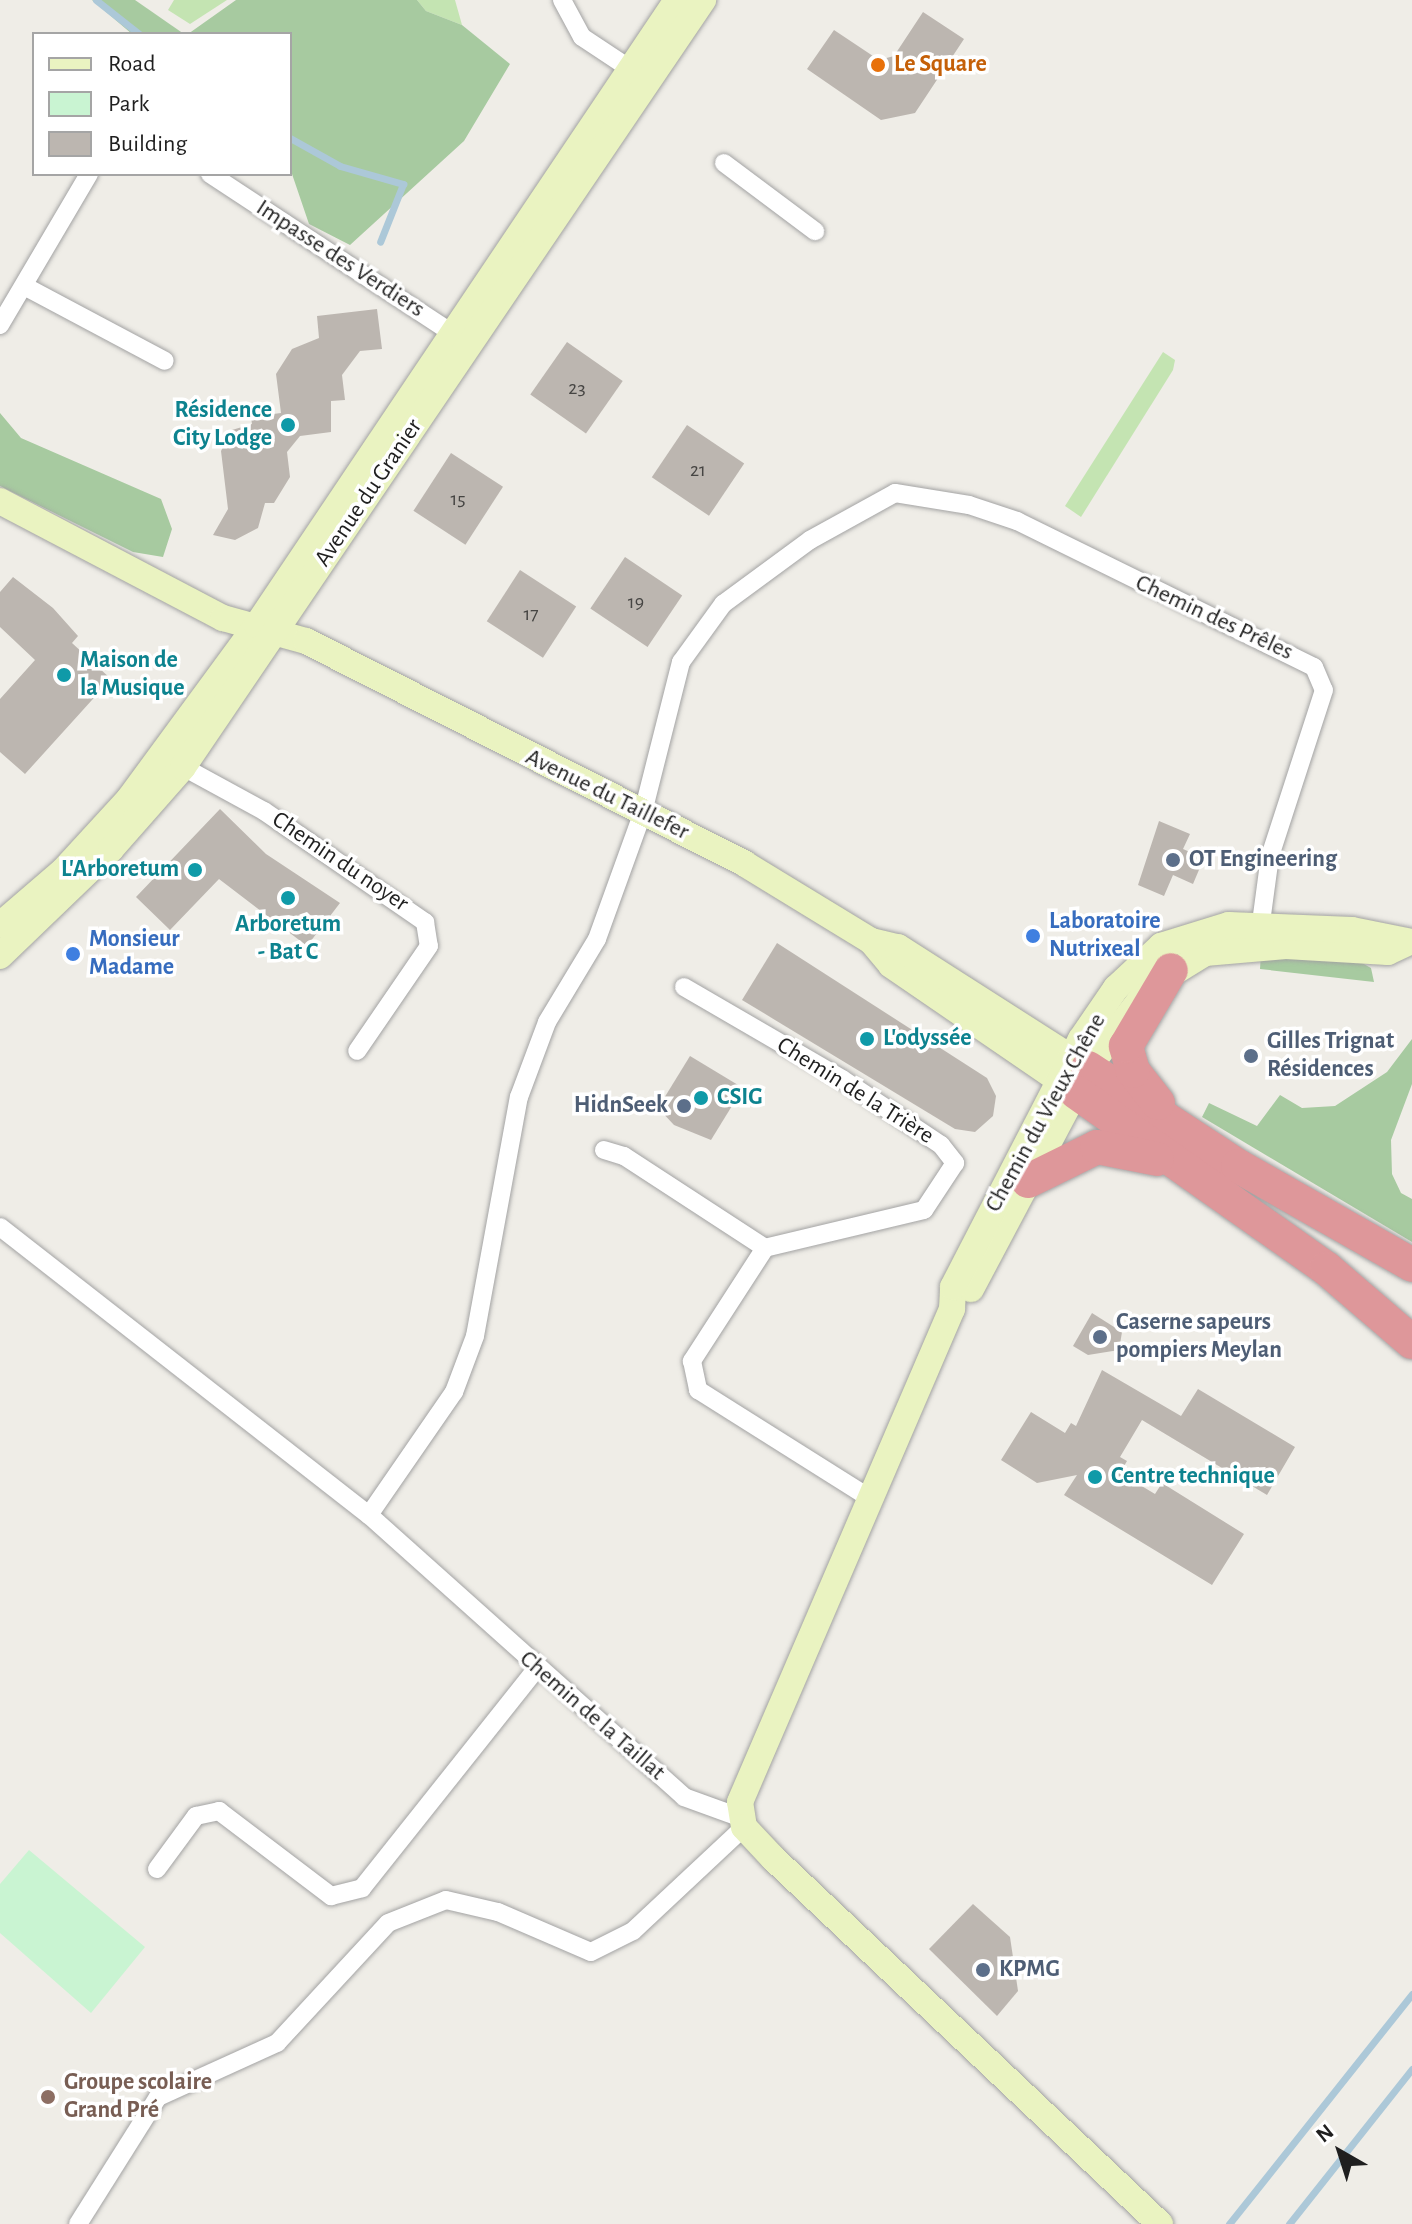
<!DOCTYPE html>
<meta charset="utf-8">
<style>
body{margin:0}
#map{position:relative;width:1412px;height:2224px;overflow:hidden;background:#efede7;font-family:"Alegreya Sans",sans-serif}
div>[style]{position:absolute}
.grass>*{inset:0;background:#c4e4b2}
.forest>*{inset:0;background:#a7caa0}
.park>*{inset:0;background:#c9f4d2}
.stream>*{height:7px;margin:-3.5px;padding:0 3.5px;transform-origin:3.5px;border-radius:3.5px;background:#acc8d8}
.building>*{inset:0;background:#bcb6b0;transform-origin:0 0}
.roads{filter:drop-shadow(0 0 2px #a3a3a3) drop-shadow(0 0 2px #a3a3a3)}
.street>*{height:18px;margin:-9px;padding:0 9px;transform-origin:9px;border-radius:9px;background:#fff}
.secondary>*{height:26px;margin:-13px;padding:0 13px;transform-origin:13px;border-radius:13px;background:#eaf3c1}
.highway>*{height:34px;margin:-17px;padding:0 17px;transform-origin:17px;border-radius:17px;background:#de979a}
.dots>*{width:22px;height:22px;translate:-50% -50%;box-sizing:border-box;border:4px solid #fff;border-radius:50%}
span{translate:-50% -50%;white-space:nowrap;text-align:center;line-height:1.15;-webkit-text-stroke:7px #fff;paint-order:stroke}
.number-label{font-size:20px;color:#464543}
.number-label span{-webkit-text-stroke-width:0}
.food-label{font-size:24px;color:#c56008;font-weight:700}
.left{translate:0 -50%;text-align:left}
.street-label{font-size:24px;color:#1f1f1f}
.culture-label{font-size:24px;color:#0d838f;font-weight:700}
.right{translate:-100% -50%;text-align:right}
.service-label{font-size:24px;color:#4e5e75;font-weight:700}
.shop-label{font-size:24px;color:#366cbe;font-weight:700}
.education-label{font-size:24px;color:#785e54;font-weight:700}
.legend{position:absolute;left:32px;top:32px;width:260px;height:144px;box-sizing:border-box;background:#fff;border:2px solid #a5a5a5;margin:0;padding:10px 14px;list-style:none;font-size:24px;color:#1f1f1f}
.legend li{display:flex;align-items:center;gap:16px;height:40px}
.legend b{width:40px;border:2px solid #a5a5a5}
.north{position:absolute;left:1300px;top:2112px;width:80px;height:80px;-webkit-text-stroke:6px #fff;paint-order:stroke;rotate:321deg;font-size:22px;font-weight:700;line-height:32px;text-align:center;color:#1f1f1f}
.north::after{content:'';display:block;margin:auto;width:28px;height:36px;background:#1f1f1f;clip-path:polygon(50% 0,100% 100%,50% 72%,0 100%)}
</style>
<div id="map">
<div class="grass">
<div style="clip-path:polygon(174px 0,227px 0,190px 24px,168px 10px)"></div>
<div style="clip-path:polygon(417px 0,455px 0,462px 25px,426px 11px)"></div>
<div style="clip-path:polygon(1163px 352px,1175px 360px,1173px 370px,1081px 517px,1065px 506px)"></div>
</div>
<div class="forest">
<div style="clip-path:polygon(92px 0,135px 0,184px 34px,132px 34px)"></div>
<div style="clip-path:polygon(236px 0,417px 0,426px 11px,462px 25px,510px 64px,464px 141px,350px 245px,309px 224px,292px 174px,290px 34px,188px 34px)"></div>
<div style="clip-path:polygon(0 413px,21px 438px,161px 499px,172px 529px,163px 557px,133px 552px,0 486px)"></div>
<div style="clip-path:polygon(1261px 953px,1351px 957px,1371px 968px,1374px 982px,1260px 969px)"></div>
<div style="clip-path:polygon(1412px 1039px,1412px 1084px,1391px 1140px,1392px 1174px,1401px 1193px,1412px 1199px,1412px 1242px,1202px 1117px,1209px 1103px,1257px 1126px,1280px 1095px,1302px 1108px,1335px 1106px,1387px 1072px)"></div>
</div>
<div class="park">
<div style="clip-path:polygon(29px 1850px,145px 1947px,91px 2013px,0 1933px,0 1884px)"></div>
</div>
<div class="stream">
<div style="left:96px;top:0;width:55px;rotate:38.3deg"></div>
<div style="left:290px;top:138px;width:57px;rotate:29.2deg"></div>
<div style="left:340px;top:166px;width:66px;rotate:15.9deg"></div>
<div style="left:403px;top:184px;width:62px;rotate:111.6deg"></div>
<div style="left:1229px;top:2224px;width:294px;rotate:-51.5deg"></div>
<div style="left:1289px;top:2224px;width:198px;rotate:-51.6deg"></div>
</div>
<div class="building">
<div style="clip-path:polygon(923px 12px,964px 39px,915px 113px,881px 120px,807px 69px,834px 30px,879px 60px,894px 56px)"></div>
<div style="clip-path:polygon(377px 309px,382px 349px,360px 351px,342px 375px,345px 400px,331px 401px,331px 432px,300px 436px,287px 452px,290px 477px,274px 503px,265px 503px,258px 528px,235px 540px,213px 535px,228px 509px,221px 451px,232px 430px,252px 424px,251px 417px,281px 413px,276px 374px,292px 349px,319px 338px,317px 316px)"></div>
<div style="left:567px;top:342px;width:68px;height:64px;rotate:35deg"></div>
<div style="left:687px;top:425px;width:69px;height:63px;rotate:34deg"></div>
<div style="left:451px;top:453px;width:62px;height:69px;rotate:33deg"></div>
<div style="left:625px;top:557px;width:69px;height:62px;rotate:34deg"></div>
<div style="left:520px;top:570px;width:67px;height:61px;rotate:33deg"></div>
<div style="clip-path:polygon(13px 577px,53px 608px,78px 636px,72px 643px,111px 679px,25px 774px,0 752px,0 699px,35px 660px,0 627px,0 592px)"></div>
<div style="clip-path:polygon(220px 809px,266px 854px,340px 903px,307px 946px,219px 879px,170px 930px,136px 897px)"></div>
<div style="clip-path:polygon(1159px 821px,1190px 834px,1183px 849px,1204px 858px,1193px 884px,1173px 875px,1164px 896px,1138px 885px)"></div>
<div style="clip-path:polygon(777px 943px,987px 1078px,996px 1096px,993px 1116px,975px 1132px,955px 1129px,742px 1000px)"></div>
<div style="clip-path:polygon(690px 1056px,743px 1088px,711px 1140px,674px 1125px,658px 1108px)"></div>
<div style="clip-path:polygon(1092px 1313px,1122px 1332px,1119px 1350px,1088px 1355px,1073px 1346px)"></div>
<div style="clip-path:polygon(1102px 1370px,1181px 1416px,1198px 1389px,1295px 1447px,1267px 1495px,1142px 1420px,1120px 1457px,1127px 1461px,1120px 1473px,1155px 1494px,1162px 1483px,1244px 1534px,1212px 1585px,1064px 1495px,1077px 1475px,1037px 1483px,1001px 1460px,1031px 1412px,1065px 1433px,1071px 1423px,1076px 1426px)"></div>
<div style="clip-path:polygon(973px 1904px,1010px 1937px,1018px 1991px,997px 2016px,929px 1949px)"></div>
</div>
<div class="roads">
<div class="street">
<div style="left:562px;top:0;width:42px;rotate:61.6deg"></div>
<div style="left:582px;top:37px;width:71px;rotate:33.5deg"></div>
<div style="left:724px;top:163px;width:114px;rotate:36.8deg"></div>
<div style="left:210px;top:174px;width:300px;rotate:33.3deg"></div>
<div style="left:26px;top:287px;width:157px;rotate:28deg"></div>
<div style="left:0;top:325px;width:175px;rotate:-59.5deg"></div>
<div style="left:174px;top:762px;width:102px;rotate:28.6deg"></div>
<div style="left:264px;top:811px;width:196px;rotate:34.6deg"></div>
<div style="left:425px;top:922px;width:24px;rotate:81deg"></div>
<div style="left:429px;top:946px;width:127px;rotate:124.4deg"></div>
<div style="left:684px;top:987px;width:183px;rotate:30.2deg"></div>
<div style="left:842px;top:1079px;width:119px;rotate:33.7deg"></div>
<div style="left:941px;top:1145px;width:23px;rotate:52deg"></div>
<div style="left:955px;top:1163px;width:56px;rotate:123.4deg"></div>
<div style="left:924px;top:1210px;width:163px;rotate:166.6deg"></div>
<div style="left:604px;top:1150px;width:21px;rotate:17deg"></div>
<div style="left:624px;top:1156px;width:168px;rotate:33.1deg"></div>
<div style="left:765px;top:1248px;width:135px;rotate:122.9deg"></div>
<div style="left:692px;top:1361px;width:30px;rotate:78deg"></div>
<div style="left:698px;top:1390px;width:201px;rotate:32.2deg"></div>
<div style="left:0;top:1227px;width:468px;rotate:38deg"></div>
<div style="left:369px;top:1515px;width:423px;rotate:41.8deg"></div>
<div style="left:684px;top:1797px;width:59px;rotate:20deg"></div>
<div style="left:369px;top:1515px;width:150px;rotate:-55.4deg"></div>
<div style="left:454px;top:1392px;width:60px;rotate:-69.4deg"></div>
<div style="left:475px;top:1336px;width:243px;rotate:-79.6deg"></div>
<div style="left:519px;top:1097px;width:80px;rotate:-69.5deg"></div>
<div style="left:547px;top:1022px;width:97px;rotate:-58.9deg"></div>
<div style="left:597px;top:939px;width:135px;rotate:-70.1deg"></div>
<div style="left:643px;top:812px;width:155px;rotate:-75.8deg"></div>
<div style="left:681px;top:662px;width:72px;rotate:-54.1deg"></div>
<div style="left:723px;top:604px;width:108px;rotate:-36.3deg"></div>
<div style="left:810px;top:540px;width:97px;rotate:-28.9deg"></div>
<div style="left:895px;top:493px;width:75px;rotate:9.2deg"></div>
<div style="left:969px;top:505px;width:51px;rotate:18.4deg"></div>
<div style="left:1017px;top:521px;width:331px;rotate:26.2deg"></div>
<div style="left:1314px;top:667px;width:25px;rotate:67deg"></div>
<div style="left:1324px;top:690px;width:175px;rotate:108deg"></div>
<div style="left:1270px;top:856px;width:68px;rotate:97.7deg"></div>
<div style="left:157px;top:1869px;width:66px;rotate:-53.7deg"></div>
<div style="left:196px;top:1816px;width:24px;rotate:-12deg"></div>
<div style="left:219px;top:1811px;width:141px;rotate:37.2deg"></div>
<div style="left:331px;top:1896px;width:32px;rotate:-14deg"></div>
<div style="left:362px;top:1888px;width:280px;rotate:-51.5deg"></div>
<div style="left:78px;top:2224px;width:150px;rotate:-57.8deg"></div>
<div style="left:158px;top:2097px;width:131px;rotate:-24.4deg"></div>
<div style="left:277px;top:2043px;width:163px;rotate:-47.2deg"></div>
<div style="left:388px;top:1923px;width:62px;rotate:-21.6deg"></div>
<div style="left:446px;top:1900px;width:53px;rotate:13deg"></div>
<div style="left:498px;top:1912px;width:101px;rotate:23.3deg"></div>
<div style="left:591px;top:1952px;width:47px;rotate:-26.6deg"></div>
<div style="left:633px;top:1931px;width:152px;rotate:-43.1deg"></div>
</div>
<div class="secondary">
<div style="left:0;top:501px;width:252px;rotate:27.7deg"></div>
<div style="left:223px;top:618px;width:86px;rotate:15.5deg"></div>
<div style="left:306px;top:641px;width:492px;rotate:26.9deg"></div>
<div style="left:745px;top:864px;width:148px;rotate:31.4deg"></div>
<div style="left:871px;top:941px;width:31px;rotate:50deg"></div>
<div style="left:891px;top:965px;width:223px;rotate:34.4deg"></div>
<div style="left:0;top:925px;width:83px;rotate:-40.6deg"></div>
<div style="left:63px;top:871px;width:98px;rotate:-47.5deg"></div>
<div style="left:129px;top:799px;width:216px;rotate:-53.7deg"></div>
<div style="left:257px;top:625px;width:753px;rotate:-56.1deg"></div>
<div style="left:871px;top:941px;width:28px;rotate:13deg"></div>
<div style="left:898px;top:947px;width:221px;rotate:32.6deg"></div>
<div style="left:0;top:956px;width:154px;rotate:-43.9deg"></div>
<div style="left:111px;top:849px;width:109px;rotate:-48.7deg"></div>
<div style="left:183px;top:767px;width:927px;rotate:-55.86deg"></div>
<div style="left:971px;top:1289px;width:250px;rotate:-62.1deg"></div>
<div style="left:1088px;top:1068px;width:102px;rotate:-52.6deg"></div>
<div style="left:1150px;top:987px;width:65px;rotate:-31.7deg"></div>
<div style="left:1205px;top:953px;width:81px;rotate:-4.9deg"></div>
<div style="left:1286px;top:946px;width:102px;rotate:3.4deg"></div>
<div style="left:1388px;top:952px;width:23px;rotate:-25deg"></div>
<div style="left:1160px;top:2224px;width:533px;rotate:-136.6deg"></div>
<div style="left:773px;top:1858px;width:42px;rotate:-133.1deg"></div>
<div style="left:744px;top:1827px;width:25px;rotate:-99deg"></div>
<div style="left:740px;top:1802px;width:537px;rotate:-66.73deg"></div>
<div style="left:952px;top:1309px;width:22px;rotate:-87deg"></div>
<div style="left:953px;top:1287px;width:279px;rotate:-62.7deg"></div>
<div style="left:1081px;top:1039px;width:62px;rotate:-55.5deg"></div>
<div style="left:1116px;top:988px;width:62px;rotate:-43deg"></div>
<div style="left:1161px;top:946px;width:71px;rotate:-17.2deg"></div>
<div style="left:1229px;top:925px;width:123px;rotate:2.3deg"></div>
<div style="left:1352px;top:930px;width:61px;rotate:11.3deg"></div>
</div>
<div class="highway">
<div style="left:1088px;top:1068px;width:179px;rotate:33.2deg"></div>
<div style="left:1238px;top:1166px;width:200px;rotate:29.6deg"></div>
<div style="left:1076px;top:1092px;width:307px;rotate:35.2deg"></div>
<div style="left:1327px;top:1269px;width:112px;rotate:40.7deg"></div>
<div style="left:1158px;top:1103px;width:41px;rotate:-128deg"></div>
<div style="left:1133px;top:1071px;width:26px;rotate:-106deg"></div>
<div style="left:1126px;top:1046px;width:88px;rotate:-59.4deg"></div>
<div style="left:1028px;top:1181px;width:77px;rotate:-26.2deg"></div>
<div style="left:1097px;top:1147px;width:61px;rotate:11.3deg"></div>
</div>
</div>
<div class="dots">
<div style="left:878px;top:65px;background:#e8710a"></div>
<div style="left:288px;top:425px;background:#0f9aa8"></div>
<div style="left:64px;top:675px;background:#0f9aa8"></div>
<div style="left:1173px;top:860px;background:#5c6f8a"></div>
<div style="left:195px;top:870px;background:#0f9aa8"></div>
<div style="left:288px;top:898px;background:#0f9aa8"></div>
<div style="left:1033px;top:936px;background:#3f7fe0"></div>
<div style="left:73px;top:954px;background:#3f7fe0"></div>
<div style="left:867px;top:1039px;background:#0f9aa8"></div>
<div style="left:1251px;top:1056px;background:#5c6f8a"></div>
<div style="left:701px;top:1098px;background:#0f9aa8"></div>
<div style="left:684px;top:1106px;background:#5c6f8a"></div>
<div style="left:1100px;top:1337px;background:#5c6f8a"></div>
<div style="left:1095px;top:1477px;background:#0f9aa8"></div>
<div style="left:983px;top:1970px;background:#5c6f8a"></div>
<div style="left:48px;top:2097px;background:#8d6e63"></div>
</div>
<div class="number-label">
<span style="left:577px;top:388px">23</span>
<span style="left:698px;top:470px">21</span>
<span style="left:458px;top:499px">15</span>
<span style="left:636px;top:602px">19</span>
<span style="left:531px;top:614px">17</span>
</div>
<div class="food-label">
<span class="left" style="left:894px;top:65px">Le Square</span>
</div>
<div class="street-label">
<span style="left:340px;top:259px;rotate:33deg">Impasse des Verdiers</span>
<span style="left:369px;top:493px;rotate:-56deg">Avenue du Granier</span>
<span style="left:1214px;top:618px;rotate:25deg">Chemin des Prêles</span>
<span style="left:607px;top:795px;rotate:26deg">Avenue du Taillefer</span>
<span style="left:340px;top:862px;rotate:34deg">Chemin du noyer</span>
<span style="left:855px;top:1091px;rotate:32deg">Chemin de la Trière</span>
<span style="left:1046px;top:1113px;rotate:-61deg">Chemin du Vieux Chêne</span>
<span style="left:592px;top:1716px;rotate:41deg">Chemin de la Taillat</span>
</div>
<div class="culture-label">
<span class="right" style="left:272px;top:425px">Résidence<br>City Lodge</span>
<span class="left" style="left:80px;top:675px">Maison de<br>la Musique</span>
<span class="right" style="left:179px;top:870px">L'Arboretum</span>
<span style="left:288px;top:939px">Arboretum<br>- Bat C</span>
<span class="left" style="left:883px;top:1039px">L'odyssée</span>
<span class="left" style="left:717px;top:1098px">CSIG</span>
<span class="left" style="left:1111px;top:1477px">Centre technique</span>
</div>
<div class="service-label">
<span class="left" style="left:1189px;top:860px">OT Engineering</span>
<span class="left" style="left:1267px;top:1056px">Gilles Trignat<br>Résidences</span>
<span class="right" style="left:668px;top:1106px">HidnSeek</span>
<span class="left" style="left:1116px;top:1337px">Caserne sapeurs<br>pompiers Meylan</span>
<span class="left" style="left:999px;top:1970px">KPMG</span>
</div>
<div class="shop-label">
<span class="left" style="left:1049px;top:936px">Laboratoire<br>Nutrixeal</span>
<span class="left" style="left:89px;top:954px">Monsieur<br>Madame</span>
</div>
<div class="education-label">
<span class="left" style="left:64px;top:2097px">Groupe scolaire<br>Grand Pré</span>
</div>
<ul class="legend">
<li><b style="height:10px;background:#eaf3c1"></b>Road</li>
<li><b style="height:22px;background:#c9f4d2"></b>Park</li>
<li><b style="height:22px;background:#bcb6b0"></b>Building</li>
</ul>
<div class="north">N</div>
</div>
